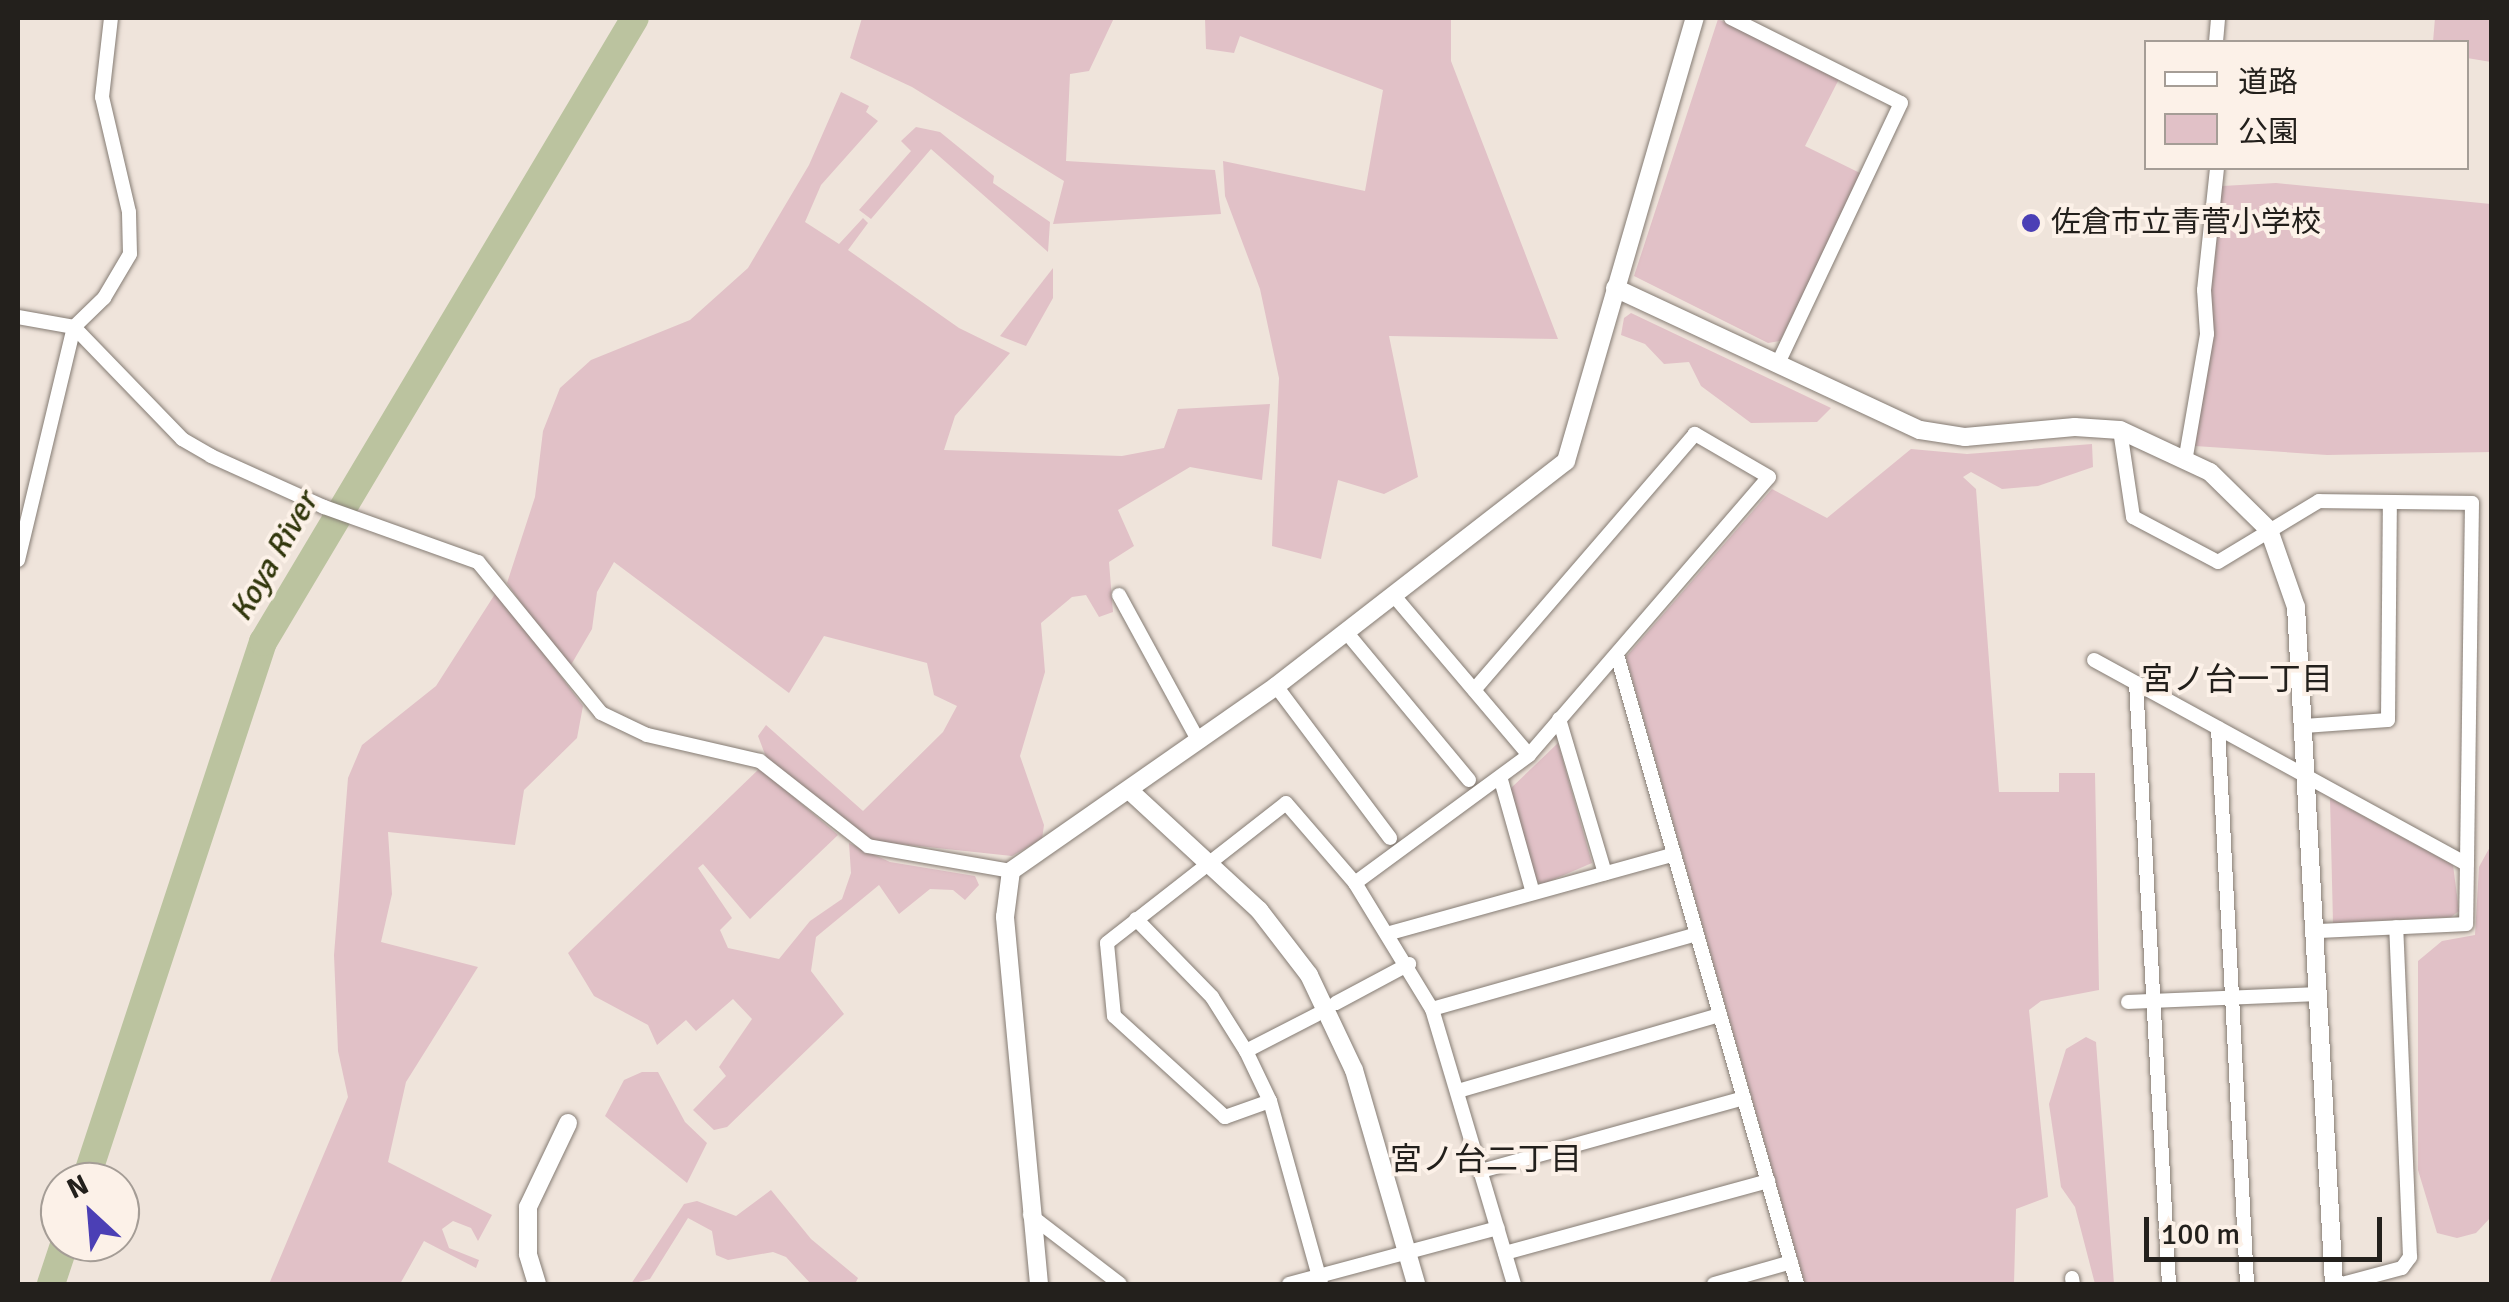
<!DOCTYPE html>
<meta charset="utf-8">
<style>
body{margin:0}
#map{position:relative;width:2509px;height:1302px;overflow:hidden;background:#efe4db;font-family:Signika,"Noto Sans JP",sans-serif}
div>[style]{position:absolute}
.green>*{inset:0;background:#e1c1c7}
.river>*{height:28px;margin:-14px;padding:0 14px;transform-origin:14px;border-radius:14px;background:#bbc39f}
.roads{filter:drop-shadow(0 0 2px #857c74) drop-shadow(0 0 2px #857c74)}
.minor>*{height:14px;margin:-7px;padding:0 7px;transform-origin:7px;border-radius:7px;background:#fff}
.tertiary>*{height:18px;margin:-9px;padding:0 9px;transform-origin:9px;border-radius:9px;background:#fff}
.dots>*{width:28px;height:28px;translate:-50% -50%;box-sizing:border-box;border:5px solid #fcf1e8;border-radius:50%}
span{translate:-50% -50%;white-space:nowrap;text-align:center;line-height:1.15;-webkit-text-stroke:8px #fcf1e8;paint-order:stroke}
.poi-label{font-size:30px;color:#23201c}
.left{translate:0 -50%;text-align:left}
.water-label{font-size:32px;color:#31370c;font-style:italic}
.neighbourhood-label{font-size:32px;color:#23201c}
.frame{position:absolute;inset:0;border:20px solid #23201c;pointer-events:none}
.legend{position:absolute;left:2144px;top:40px;width:325px;height:130px;box-sizing:border-box;background:#fcf1e8;border:2px solid #a59d96;margin:0;padding:12px 18px;list-style:none;font-size:30px;color:#23201c}
.legend li{display:flex;align-items:center;gap:20px;height:50px}
.legend b{width:50px;border:2px solid #a59d96}
.north{position:absolute;left:40px;top:1162px;width:100px;height:100px;box-sizing:border-box;background:#fcf1e8;border:2px solid #a59d96;border-radius:50%;rotate:334deg;font-size:28px;font-weight:700;line-height:40px;text-align:center;color:#23201c}
.north::after{content:'';display:block;margin:auto;width:35px;height:45px;background:#4b3fb5;clip-path:polygon(50% 0,100% 100%,50% 72%,0 100%)}
.scale{position:absolute;left:2144px;top:1217px;width:238px;height:45px;box-sizing:border-box;border:5px solid #23201c;border-top:0;padding-left:12px;font-size:30px;line-height:35px;white-space:nowrap;color:#23201c;-webkit-text-stroke:8px #fcf1e8;paint-order:stroke}
</style>
<div id="map">
<div class="green">
<div style="clip-path:polygon(862px 18px,1114px 18px,1089px 71px,1070px 74px,1066px 161px,1215px 170px,1221px 214px,1053px 224px,1064px 181px,912px 87px,850px 58px)"></div>
<div style="clip-path:polygon(1205px 18px,1451px 18px,1451px 61px,1558px 339px,1389px 336px,1418px 477px,1384px 494px,1338px 480px,1321px 559px,1272px 546px,1279px 378px,1260px 289px,1225px 196px,1223px 161px,1365px 191px,1383px 90px,1240px 36px,1234px 53px,1206px 49px)"></div>
<div style="clip-path:polygon(2435px 18px,2491px 18px,2491px 62px,2467px 58px,2466px 42px,2433px 42px)"></div>
<div style="clip-path:polygon(1718px 19px,1839px 79px,1805px 146px,1862px 174px,1780px 341px,1768px 343px,1634px 276px)"></div>
<div style="clip-path:polygon(841px 92px,869px 106px,866px 112px,878px 121px,821px 185px,805px 222px,839px 244px,863px 218px,868px 223px,848px 250px,959px 328px,1010px 353px,955px 416px,944px 450px,1122px 456px,1164px 448px,1178px 409px,1270px 404px,1262px 480px,1190px 467px,1118px 510px,1134px 546px,1109px 562px,1113px 612px,1099px 617px,1086px 595px,1072px 597px,1041px 623px,1045px 672px,1020px 756px,1044px 825px,1042px 839px,1012px 856px,871px 841px,766px 757px,758px 736px,766px 725px,863px 811px,943px 732px,957px 706px,934px 695px,927px 663px,824px 636px,789px 693px,614px 562px,597px 592px,592px 629px,568px 670px,507px 583px,535px 497px,543px 431px,560px 388px,591px 360px,690px 320px,748px 268px,809px 165px)"></div>
<div style="clip-path:polygon(916px 127px,940px 132px,994px 176px,993px 183px,1050px 222px,1048px 252px,931px 149px,871px 219px,859px 210px,911px 151px,901px 141px)"></div>
<div style="clip-path:polygon(2276px 183px,2491px 204px,2491px 452px,2327px 455px,2195px 446px,2222px 186px)"></div>
<div style="clip-path:polygon(1053px 268px,1053px 298px,1026px 346px,1000px 336px)"></div>
<div style="clip-path:polygon(1631px 313px,1831px 408px,1817px 422px,1751px 423px,1701px 386px,1689px 362px,1664px 364px,1645px 344px,1621px 335px,1624px 318px)"></div>
<div style="clip-path:polygon(2092px 444px,2093px 467px,2038px 486px,2002px 489px,1971px 472px,1963px 477px,1976px 489px,1999px 792px,2059px 792px,2059px 773px,2095px 773px,2099px 990px,2041px 1001px,2029px 1010px,2048px 1197px,2016px 1209px,2014px 1284px,1805px 1284px,1626px 657px,1772px 489px,1827px 518px,1911px 449px,1967px 454px)"></div>
<div style="clip-path:polygon(497px 591px,583px 706px,577px 738px,524px 790px,515px 845px,388px 832px,392px 894px,381px 942px,478px 967px,406px 1082px,388px 1162px,492px 1215px,478px 1241px,471px 1228px,453px 1221px,442px 1229px,449px 1248px,479px 1260px,476px 1268px,424px 1241px,400px 1284px,269px 1284px,348px 1097px,338px 1051px,334px 955px,348px 778px,362px 745px,436px 686px)"></div>
<div style="clip-path:polygon(1558px 743px,1592px 863px,1543px 884px,1534px 879px,1510px 789px)"></div>
<div style="clip-path:polygon(760px 768px,838px 835px,750px 919px,703px 864px,698px 868px,732px 918px,720px 930px,728px 948px,779px 959px,810px 921px,842px 899px,851px 873px,849px 843px,890px 862px,975px 876px,979px 885px,965px 900px,953px 890px,930px 889px,899px 914px,879px 885px,816px 937px,811px 971px,844px 1014px,727px 1127px,714px 1130px,693px 1110px,726px 1076px,719px 1067px,752px 1019px,733px 999px,696px 1031px,686px 1020px,657px 1045px,648px 1025px,594px 996px,568px 953px)"></div>
<div style="clip-path:polygon(2330px 798px,2453px 865px,2459px 911px,2451px 917px,2333px 923px)"></div>
<div style="clip-path:polygon(2491px 845px,2491px 1217px,2476px 1233px,2457px 1238px,2437px 1233px,2418px 1170px,2418px 961px,2442px 941px,2475px 935px,2479px 867px)"></div>
<div style="clip-path:polygon(2086px 1037px,2096px 1042px,2114px 1284px,2095px 1284px,2075px 1207px,2061px 1187px,2049px 1104px,2066px 1049px)"></div>
<div style="clip-path:polygon(642px 1072px,658px 1072px,685px 1122px,707px 1143px,687px 1183px,605px 1116px,624px 1080px)"></div>
<div style="clip-path:polygon(771px 1190px,811px 1239px,858px 1278px,855px 1284px,811px 1284px,786px 1257px,773px 1252px,728px 1260px,716px 1255px,712px 1231px,688px 1218px,650px 1279px,631px 1284px,684px 1204px,697px 1201px,736px 1216px)"></div>
</div>
<div class="river">
<div style="left:85px;top:1182px;width:569px;rotate:-71.76deg"></div>
<div style="left:263px;top:642px;width:726px;rotate:-59.2deg"></div>
<div style="left:51px;top:1284px;width:44px;rotate:-71.6deg"></div>
</div>
<div class="roads">
<div class="minor">
<div style="left:1731px;top:18px;width:190px;rotate:26.6deg"></div>
<div style="left:1901px;top:103px;width:290px;rotate:115.3deg"></div>
<div style="left:2216px;top:42px;width:24px;rotate:-85deg"></div>
<div style="left:18px;top:317px;width:57px;rotate:10.1deg"></div>
<div style="left:74px;top:327px;width:156px;rotate:46deg"></div>
<div style="left:182px;top:439px;width:34px;rotate:30deg"></div>
<div style="left:211px;top:456px;width:124px;rotate:24.3deg"></div>
<div style="left:324px;top:507px;width:164px;rotate:19.7deg"></div>
<div style="left:478px;top:562px;width:195px;rotate:50.8deg"></div>
<div style="left:601px;top:713px;width:51px;rotate:25.6deg"></div>
<div style="left:647px;top:735px;width:116px;rotate:13deg"></div>
<div style="left:760px;top:761px;width:137px;rotate:38.2deg"></div>
<div style="left:868px;top:846px;width:145px;rotate:9.9deg"></div>
<div style="left:2120px;top:430px;width:88px;rotate:81.5deg"></div>
<div style="left:2133px;top:517px;width:96px;rotate:27.9deg"></div>
<div style="left:2218px;top:562px;width:118px;rotate:-31.1deg"></div>
<div style="left:2319px;top:501px;width:153px;rotate:0.7deg"></div>
<div style="left:2472px;top:503px;width:421px;rotate:90.8deg"></div>
<div style="left:2466px;top:924px;width:151px;rotate:177.3deg"></div>
<div style="left:2186px;top:456px;width:124px;rotate:-80.2deg"></div>
<div style="left:2207px;top:334px;width:44px;rotate:-93.9deg"></div>
<div style="left:2204px;top:290px;width:123px;rotate:-83.9deg"></div>
<div style="left:18px;top:560px;width:240px;rotate:-76.5deg"></div>
<div style="left:74px;top:327px;width:42px;rotate:-44deg"></div>
<div style="left:104px;top:298px;width:51px;rotate:-59.4deg"></div>
<div style="left:130px;top:254px;width:42px;rotate:-91.4deg"></div>
<div style="left:129px;top:212px;width:118px;rotate:-103.2deg"></div>
<div style="left:102px;top:97px;width:80px;rotate:-83.5deg"></div>
<div style="left:1119px;top:595px;width:167px;rotate:61.4deg"></div>
<div style="left:1395px;top:597px;width:207px;rotate:49.7deg"></div>
<div style="left:1347px;top:633px;width:191px;rotate:50.3deg"></div>
<div style="left:1617px;top:655px;width:654px;rotate:74.03deg"></div>
<div style="left:2094px;top:660px;width:425px;rotate:28.7deg"></div>
<div style="left:2136px;top:683px;width:602px;rotate:86.86deg"></div>
<div style="left:1276px;top:686px;width:190px;rotate:53.1deg"></div>
<div style="left:1559px;top:719px;width:161px;rotate:73.4deg"></div>
<div style="left:2304px;top:726px;width:84px;rotate:-4.1deg"></div>
<div style="left:2388px;top:720px;width:218px;rotate:-89.5deg"></div>
<div style="left:2218px;top:728px;width:557px;rotate:87.01deg"></div>
<div style="left:1501px;top:780px;width:117px;rotate:74.2deg"></div>
<div style="left:1355px;top:883px;width:216px;rotate:-36.3deg"></div>
<div style="left:1529px;top:755px;width:367px;rotate:-49.2deg"></div>
<div style="left:1769px;top:477px;width:86px;rotate:-149.8deg"></div>
<div style="left:1695px;top:434px;width:338px;rotate:130.8deg"></div>
<div style="left:1136px;top:919px;width:109px;rotate:45.7deg"></div>
<div style="left:1212px;top:997px;width:64px;rotate:57.8deg"></div>
<div style="left:1246px;top:1051px;width:55px;rotate:64.4deg"></div>
<div style="left:1270px;top:1101px;width:190px;rotate:74.4deg"></div>
<div style="left:1390px;top:933px;width:295px;rotate:-15.5deg"></div>
<div style="left:2128px;top:1002px;width:190px;rotate:-2.4deg"></div>
<div style="left:1336px;top:1003px;width:83px;rotate:-28.1deg"></div>
<div style="left:1432px;top:1009px;width:275px;rotate:-15.8deg"></div>
<div style="left:1246px;top:1051px;width:79px;rotate:-27.2deg"></div>
<div style="left:1458px;top:1091px;width:273px;rotate:-16.2deg"></div>
<div style="left:1270px;top:1101px;width:48px;rotate:160.4deg"></div>
<div style="left:1225px;top:1117px;width:150px;rotate:-137.7deg"></div>
<div style="left:1114px;top:1016px;width:73px;rotate:-95.5deg"></div>
<div style="left:1107px;top:943px;width:227px;rotate:-38deg"></div>
<div style="left:1286px;top:803px;width:106px;rotate:49.2deg"></div>
<div style="left:1355px;top:883px;width:148px;rotate:58.6deg"></div>
<div style="left:1432px;top:1009px;width:287px;rotate:73.4deg"></div>
<div style="left:1481px;top:1171px;width:273px;rotate:-15.5deg"></div>
<div style="left:1030px;top:1215px;width:113px;rotate:37.5deg"></div>
<div style="left:1505px;top:1253px;width:273px;rotate:-15.3deg"></div>
<div style="left:2072px;top:1278px;width:6px;rotate:81deg"></div>
<div style="left:1289px;top:1284px;width:216px;rotate:-15deg"></div>
<div style="left:1714px;top:1284px;width:80px;rotate:-15.9deg"></div>
<div style="left:2342px;top:1284px;width:62px;rotate:-14.9deg"></div>
<div style="left:2402px;top:1268px;width:14px;rotate:-54deg"></div>
<div style="left:2410px;top:1257px;width:330px;rotate:-92.4deg"></div>
</div>
<div class="tertiary">
<div style="left:1615px;top:288px;width:336px;rotate:25deg"></div>
<div style="left:1920px;top:430px;width:46px;rotate:8.8deg"></div>
<div style="left:1965px;top:437px;width:110px;rotate:-5.2deg"></div>
<div style="left:2075px;top:427px;width:45px;rotate:3.8deg"></div>
<div style="left:2120px;top:430px;width:99px;rotate:25deg"></div>
<div style="left:2210px;top:472px;width:83px;rotate:44.5deg"></div>
<div style="left:2269px;top:530px;width:82px;rotate:70.7deg"></div>
<div style="left:2296px;top:607px;width:678px;rotate:86.79deg"></div>
<div style="left:1130px;top:791px;width:176px;rotate:42.7deg"></div>
<div style="left:1259px;top:910px;width:82px;rotate:52.4deg"></div>
<div style="left:1309px;top:975px;width:105px;rotate:64.7deg"></div>
<div style="left:1354px;top:1070px;width:223px;rotate:73.8deg"></div>
<div style="left:537px;top:1284px;width:31px;rotate:-107deg"></div>
<div style="left:528px;top:1254px;width:47px;rotate:-90deg"></div>
<div style="left:528px;top:1207px;width:93px;rotate:-64.5deg"></div>
<div style="left:1039px;top:1284px;width:369px;rotate:-95.3deg"></div>
<div style="left:1005px;top:917px;width:46px;rotate:-82.6deg"></div>
<div style="left:1011px;top:871px;width:323px;rotate:-34.9deg"></div>
<div style="left:1276px;top:686px;width:367px;rotate:-37.8deg"></div>
<div style="left:1566px;top:461px;width:461px;rotate:-73.8deg"></div>
</div>
</div>
<div class="dots">
<div style="left:2031px;top:223px;background:#4b3fb5"></div>
</div>
<div class="poi-label">
<span class="left" style="left:2051px;top:223px">佐倉市立青菅小学校</span>
</div>
<div class="water-label">
<span style="left:274px;top:557px;rotate:-60deg">Koya River</span>
</div>
<div class="neighbourhood-label">
<span style="left:2237px;top:680px">宮ノ台一丁目</span>
<span style="left:1486px;top:1160px">宮ノ台二丁目</span>
</div>
<div class="frame"></div>
<ul class="legend">
<li><b style="height:12px;background:#fff"></b>道路</li>
<li><b style="height:28px;background:#e1c1c7"></b>公園</li>
</ul>
<div class="north">N</div>
<div class="scale">100 m</div>
</div>
